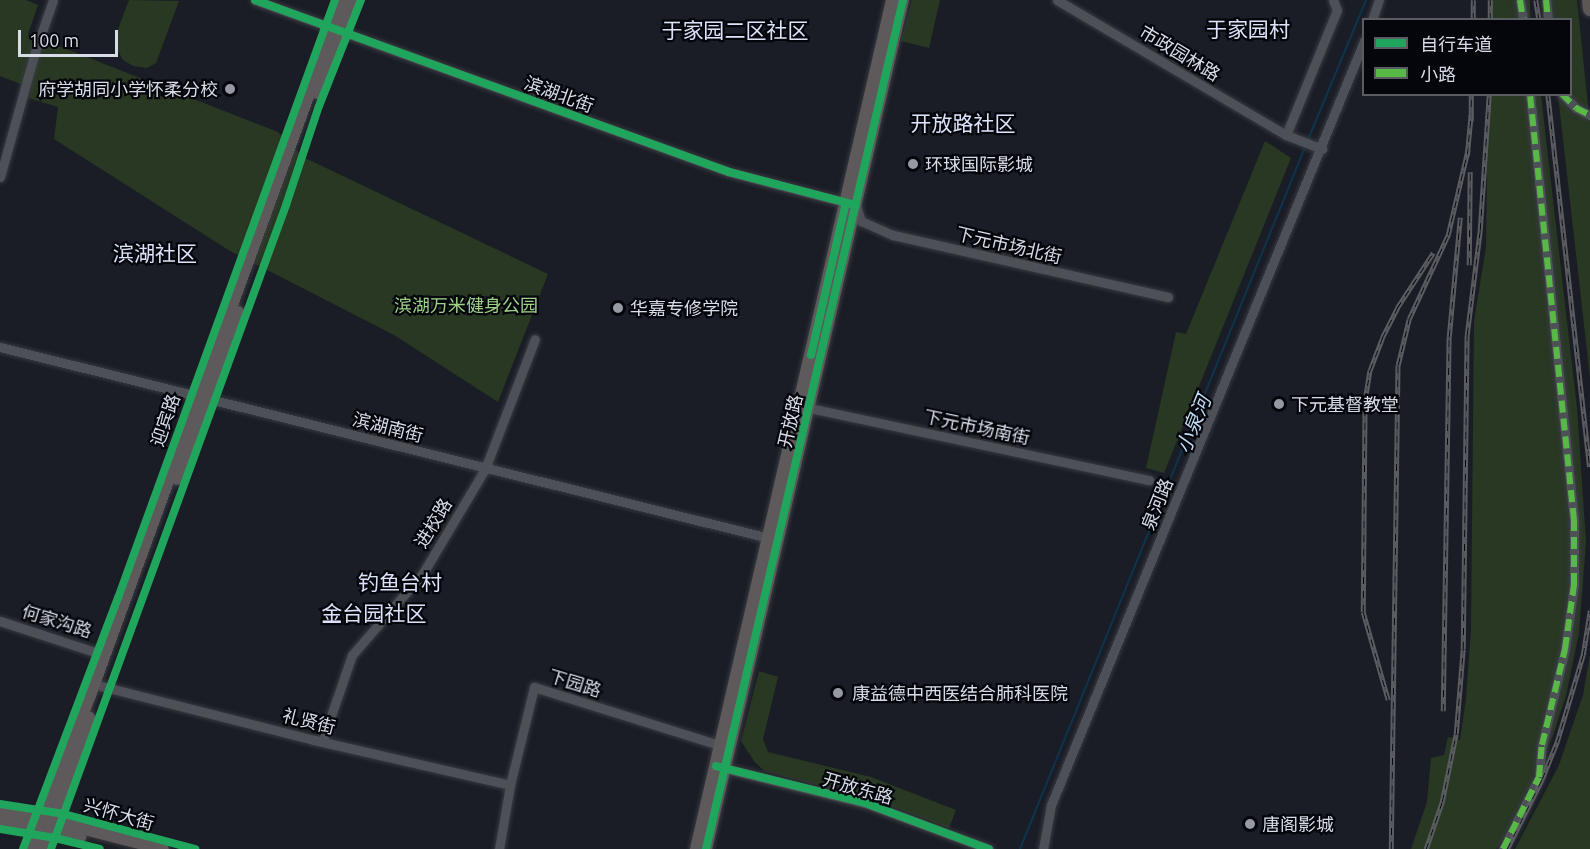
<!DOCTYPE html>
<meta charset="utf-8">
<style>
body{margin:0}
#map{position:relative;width:1590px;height:849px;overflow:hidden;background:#1a1d25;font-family:Ubuntu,"Noto Sans SC",sans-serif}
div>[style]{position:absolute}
.green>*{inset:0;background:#283822;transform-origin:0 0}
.stream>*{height:2px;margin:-1px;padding:0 1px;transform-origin:1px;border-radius:1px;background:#0d344e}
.roads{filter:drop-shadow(0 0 2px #383a40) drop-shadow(0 0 2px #383a40)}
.minor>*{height:9px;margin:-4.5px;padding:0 4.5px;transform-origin:4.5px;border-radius:4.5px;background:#4e5057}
.major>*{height:12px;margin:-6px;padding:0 6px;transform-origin:6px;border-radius:6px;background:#5e595a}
.highway>*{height:14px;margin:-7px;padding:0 7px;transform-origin:7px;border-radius:7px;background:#5c5654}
.rail>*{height:4.5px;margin-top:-2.25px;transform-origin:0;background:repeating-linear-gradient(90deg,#04060c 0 7px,#5b5d62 0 14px);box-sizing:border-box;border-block:2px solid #5b5d62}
.quiet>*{height:6px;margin-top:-3px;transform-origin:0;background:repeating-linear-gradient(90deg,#58b947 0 12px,transparent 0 18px)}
.cycleway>*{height:8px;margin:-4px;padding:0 4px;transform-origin:4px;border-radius:4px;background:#20a55d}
.dots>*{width:16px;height:16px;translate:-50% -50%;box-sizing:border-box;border:3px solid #04060c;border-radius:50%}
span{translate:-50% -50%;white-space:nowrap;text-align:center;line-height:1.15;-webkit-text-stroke:4.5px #04060c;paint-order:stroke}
.street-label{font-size:18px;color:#d8dce6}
.poi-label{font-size:18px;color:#d8dce6}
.right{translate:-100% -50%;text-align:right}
.left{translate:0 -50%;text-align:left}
.park-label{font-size:18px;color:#9ed288}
.water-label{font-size:20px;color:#c1def6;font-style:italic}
.quarter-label{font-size:21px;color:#dce2f8}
.legend{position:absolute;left:1362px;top:18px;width:210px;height:78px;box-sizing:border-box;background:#04060c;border:2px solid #595c63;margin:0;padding:8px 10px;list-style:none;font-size:18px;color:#d8dce6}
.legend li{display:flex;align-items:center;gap:12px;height:30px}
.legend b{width:30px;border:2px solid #595c63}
.scale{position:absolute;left:18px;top:30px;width:100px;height:27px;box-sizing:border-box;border:3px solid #d8dce6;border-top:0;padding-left:8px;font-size:18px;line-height:21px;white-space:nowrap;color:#d8dce6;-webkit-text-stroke:4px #04060c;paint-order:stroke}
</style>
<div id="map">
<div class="green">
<div style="clip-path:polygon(0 0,26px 0,38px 5px,28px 34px,278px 132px,303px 157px,548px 274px,498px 402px,394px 335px,230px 251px,54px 139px,58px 107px,28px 98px,31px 88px,0 76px)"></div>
<div style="clip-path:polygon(129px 0,179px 1px,156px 63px,147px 68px,133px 66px,123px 60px,117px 49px,115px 37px)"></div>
<div style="clip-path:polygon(912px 0,940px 0,929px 48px,901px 41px)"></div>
<div style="left:1490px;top:0;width:40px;height:20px"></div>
<div style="clip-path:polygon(1546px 0,1577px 0,1590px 125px,1590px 378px,1558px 95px,1570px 94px,1570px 20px,1549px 19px)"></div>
<div style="clip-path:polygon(1488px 95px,1541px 95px,1577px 408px,1586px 542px,1579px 633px,1566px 696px,1553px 735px,1531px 787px,1507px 834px,1496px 849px,1411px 849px,1427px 802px,1431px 758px,1444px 755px,1448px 737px,1460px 740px,1466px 698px,1471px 629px,1474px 321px,1486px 247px)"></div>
<div style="clip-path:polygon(1265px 141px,1291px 158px,1164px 473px,1146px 468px,1176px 332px,1186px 334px)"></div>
<div style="clip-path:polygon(1590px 655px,1590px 849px,1515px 849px,1559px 765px,1583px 695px)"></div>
<div style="clip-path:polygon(759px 671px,778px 677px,763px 739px,768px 752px,871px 777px,956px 810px,949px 828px,880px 802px,764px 771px,754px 761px,741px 741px)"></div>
</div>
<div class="stream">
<div style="left:1307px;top:142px;width:154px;rotate:-67.4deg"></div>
<div style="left:1020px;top:849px;width:758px;rotate:-67.9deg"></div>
</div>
<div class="roads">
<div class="minor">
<div style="left:255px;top:0;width:504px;rotate:19.94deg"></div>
<div style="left:729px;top:172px;width:131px;rotate:14.6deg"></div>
<div style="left:856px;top:205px;width:17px;rotate:73deg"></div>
<div style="left:861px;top:221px;width:35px;rotate:24deg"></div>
<div style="left:893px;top:235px;width:282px;rotate:12.7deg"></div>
<div style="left:1057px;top:0;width:266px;rotate:30.5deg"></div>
<div style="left:1286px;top:135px;width:39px;rotate:21deg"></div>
<div style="left:1520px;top:0;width:20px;rotate:81deg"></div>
<div style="left:1546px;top:0;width:20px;rotate:84deg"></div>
<div style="left:1372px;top:20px;width:21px;rotate:-71deg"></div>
<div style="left:1562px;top:94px;width:20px;rotate:45deg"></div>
<div style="left:1576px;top:108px;width:16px;rotate:27deg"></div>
<div style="left:1286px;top:135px;width:135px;rotate:-67.8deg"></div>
<div style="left:1337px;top:10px;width:11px;rotate:-112deg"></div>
<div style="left:0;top:177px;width:130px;rotate:-74.4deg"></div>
<div style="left:35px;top:52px;width:55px;rotate:-70.9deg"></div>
<div style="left:0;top:347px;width:792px;rotate:13.95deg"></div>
<div style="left:805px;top:407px;width:352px;rotate:12deg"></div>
<div style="left:0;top:621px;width:109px;rotate:18.1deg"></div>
<div style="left:101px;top:686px;width:220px;rotate:14.2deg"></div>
<div style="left:314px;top:740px;width:201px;rotate:12.9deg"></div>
<div style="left:322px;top:742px;width:92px;rotate:-71deg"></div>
<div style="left:352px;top:655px;width:108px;rotate:-49.1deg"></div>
<div style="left:423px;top:573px;width:121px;rotate:-59.2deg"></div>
<div style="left:485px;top:469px;width:139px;rotate:-69deg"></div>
<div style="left:719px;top:767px;width:150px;rotate:13.9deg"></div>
<div style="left:865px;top:803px;width:132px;rotate:20.4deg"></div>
<div style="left:499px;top:849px;width:65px;rotate:-80.2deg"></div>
<div style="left:510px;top:785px;width:101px;rotate:-76.2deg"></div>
<div style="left:534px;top:687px;width:201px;rotate:17.4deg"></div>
<div style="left:1043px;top:849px;width:45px;rotate:-79.7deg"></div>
<div style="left:1051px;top:805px;width:826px;rotate:-67.72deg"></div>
<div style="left:1503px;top:849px;width:80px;rotate:-63.4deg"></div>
<div style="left:1539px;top:777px;width:32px;rotate:-85deg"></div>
<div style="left:1542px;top:745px;width:99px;rotate:-76.5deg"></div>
<div style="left:1565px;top:649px;width:65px;rotate:-82deg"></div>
<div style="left:1574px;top:585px;width:65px;rotate:-90deg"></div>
<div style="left:1574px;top:520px;width:428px;rotate:-95.9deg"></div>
</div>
<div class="major">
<div style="left:318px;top:93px;width:99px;rotate:-69.9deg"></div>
<div style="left:177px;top:479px;width:178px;rotate:-69.9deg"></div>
<div style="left:0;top:811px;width:62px;rotate:11.1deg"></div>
<div style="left:61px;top:823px;width:105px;rotate:14.3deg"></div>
<div style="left:0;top:821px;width:82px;rotate:11.3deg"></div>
<div style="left:30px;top:849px;width:162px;rotate:-68.7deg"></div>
<div style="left:89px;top:698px;width:743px;rotate:-70deg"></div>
<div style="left:42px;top:849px;width:99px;rotate:-68.6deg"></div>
<div style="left:78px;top:757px;width:41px;rotate:-74.2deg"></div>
<div style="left:696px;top:849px;width:871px;rotate:-77deg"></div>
<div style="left:706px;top:849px;width:872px;rotate:-76.94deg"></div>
</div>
<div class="highway">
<div style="left:1589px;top:0;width:9px;rotate:84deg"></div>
</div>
</div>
<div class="rail">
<div style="left:1536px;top:0;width:20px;rotate:81deg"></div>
<div style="left:1473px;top:20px;width:20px;rotate:-90deg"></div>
<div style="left:1490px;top:20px;width:20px;rotate:-90deg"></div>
<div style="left:1548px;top:94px;width:375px;rotate:83.6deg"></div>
<div style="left:1471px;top:121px;width:27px;rotate:-90deg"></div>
<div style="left:1467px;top:156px;width:42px;rotate:-84.6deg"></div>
<div style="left:1469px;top:265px;width:93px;rotate:-89.4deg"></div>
<div style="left:1388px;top:700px;width:91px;rotate:-105.9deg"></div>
<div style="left:1363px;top:612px;width:212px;rotate:-89.5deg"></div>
<div style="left:1365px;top:400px;width:30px;rotate:-81deg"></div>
<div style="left:1370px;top:370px;width:34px;rotate:-69deg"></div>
<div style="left:1382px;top:338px;width:34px;rotate:-63deg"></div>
<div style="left:1397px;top:308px;width:66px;rotate:-56.8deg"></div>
<div style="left:1443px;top:711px;width:374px;rotate:-89.1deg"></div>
<div style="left:1449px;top:337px;width:120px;rotate:-84.7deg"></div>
<div style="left:1391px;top:849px;width:484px;rotate:-89.2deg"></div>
<div style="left:1398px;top:365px;width:47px;rotate:-76.6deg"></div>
<div style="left:1409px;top:319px;width:93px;rotate:-65.1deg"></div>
<div style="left:1448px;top:235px;width:88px;rotate:-76.9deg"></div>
<div style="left:1426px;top:849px;width:50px;rotate:-71.2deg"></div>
<div style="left:1442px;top:802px;width:69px;rotate:-78.4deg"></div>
<div style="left:1456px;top:734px;width:85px;rotate:-85.3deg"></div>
<div style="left:1463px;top:649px;width:314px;rotate:-89.3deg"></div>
<div style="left:1467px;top:335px;width:106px;rotate:-82.9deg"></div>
<div style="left:1480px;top:230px;width:136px;rotate:-86.2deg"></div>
<div style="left:1507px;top:849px;width:78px;rotate:-63.4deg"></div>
<div style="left:1542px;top:779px;width:40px;rotate:-68deg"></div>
<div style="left:1557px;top:742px;width:91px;rotate:-73.4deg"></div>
<div style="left:1583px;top:655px;width:45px;rotate:-81deg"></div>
</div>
<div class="quiet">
<div style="left:1520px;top:0;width:20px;rotate:81deg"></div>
<div style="left:1546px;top:0;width:20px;rotate:84deg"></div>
<div style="left:1562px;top:94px;width:20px;rotate:45deg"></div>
<div style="left:1576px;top:108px;width:16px;rotate:27deg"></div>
<div style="left:1503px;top:849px;width:80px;rotate:-63.4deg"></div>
<div style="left:1539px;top:777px;width:32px;rotate:-85deg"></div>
<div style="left:1542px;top:745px;width:99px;rotate:-76.5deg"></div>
<div style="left:1565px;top:649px;width:65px;rotate:-82deg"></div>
<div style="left:1574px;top:585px;width:65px;rotate:-90deg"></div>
<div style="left:1574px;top:520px;width:428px;rotate:-95.9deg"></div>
</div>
<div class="cycleway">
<div style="left:255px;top:0;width:504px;rotate:19.94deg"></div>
<div style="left:729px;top:172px;width:131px;rotate:14.6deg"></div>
<div style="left:811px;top:355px;width:153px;rotate:-77.1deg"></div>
<div style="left:716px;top:766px;width:154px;rotate:13.9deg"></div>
<div style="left:865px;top:803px;width:132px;rotate:20.4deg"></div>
<div style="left:0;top:804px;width:65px;rotate:8.9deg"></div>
<div style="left:64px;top:814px;width:136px;rotate:15deg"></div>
<div style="left:0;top:829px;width:56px;rotate:9.3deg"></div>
<div style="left:55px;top:838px;width:46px;rotate:13.7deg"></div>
<div style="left:23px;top:849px;width:268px;rotate:-69.3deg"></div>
<div style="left:118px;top:598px;width:636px;rotate:-70.06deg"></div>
<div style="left:51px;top:849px;width:686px;rotate:-69.95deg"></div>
<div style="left:286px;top:205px;width:104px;rotate:-71.6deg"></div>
<div style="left:319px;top:106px;width:114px;rotate:-68.4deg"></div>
<div style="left:706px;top:849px;width:872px;rotate:-76.94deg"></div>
</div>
<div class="dots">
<div style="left:230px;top:89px;background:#9699a2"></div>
<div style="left:913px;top:164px;background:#9699a2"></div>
<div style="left:618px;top:308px;background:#9699a2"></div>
<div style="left:1279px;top:404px;background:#9699a2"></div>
<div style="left:838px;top:693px;background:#9699a2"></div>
<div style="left:1250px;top:824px;background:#9699a2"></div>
</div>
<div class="street-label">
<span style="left:1180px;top:53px;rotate:31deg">市政园林路</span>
<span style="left:559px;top:94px;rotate:20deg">滨湖北街</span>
<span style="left:1009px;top:245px;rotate:13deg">下元市场北街</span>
<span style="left:165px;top:420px;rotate:-71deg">迎宾路</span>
<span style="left:790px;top:421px;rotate:-77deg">开放路</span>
<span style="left:388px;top:427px;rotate:14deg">滨湖南街</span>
<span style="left:977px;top:427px;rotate:12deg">下元市场南街</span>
<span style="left:1157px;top:504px;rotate:-68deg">泉河路</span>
<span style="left:433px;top:523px;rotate:-59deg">进校路</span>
<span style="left:57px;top:621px;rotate:17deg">何家沟路</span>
<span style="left:575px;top:683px;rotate:17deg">下园路</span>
<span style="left:309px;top:721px;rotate:14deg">礼贤街</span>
<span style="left:858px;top:788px;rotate:16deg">开放东路</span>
<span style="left:119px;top:814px;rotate:16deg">兴怀大街</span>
</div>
<div class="poi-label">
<span class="right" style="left:218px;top:89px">府学胡同小学怀柔分校</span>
<span class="left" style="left:925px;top:164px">环球国际影城</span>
<span class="left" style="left:630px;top:308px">华嘉专修学院</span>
<span class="left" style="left:1291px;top:404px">下元基督教堂</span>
<span class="left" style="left:852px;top:693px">康益德中西医结合肺科医院</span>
<span class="left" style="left:1262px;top:824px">唐阁影城</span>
</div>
<div class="park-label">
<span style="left:466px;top:305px">滨湖万米健身公园</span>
</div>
<div class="water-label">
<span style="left:1193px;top:424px;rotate:-68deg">小泉河</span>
</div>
<div class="quarter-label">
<span style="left:1248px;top:29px">于家园村</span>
<span style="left:735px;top:30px">于家园二区社区</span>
<span style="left:963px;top:123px">开放路社区</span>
<span style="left:155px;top:253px">滨湖社区</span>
<span style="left:400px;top:582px">钓鱼台村</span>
<span style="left:374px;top:613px">金台园社区</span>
</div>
<ul class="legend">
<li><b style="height:8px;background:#20a55d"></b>自行车道</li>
<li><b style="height:8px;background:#58b947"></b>小路</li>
</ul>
<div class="scale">100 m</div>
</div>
